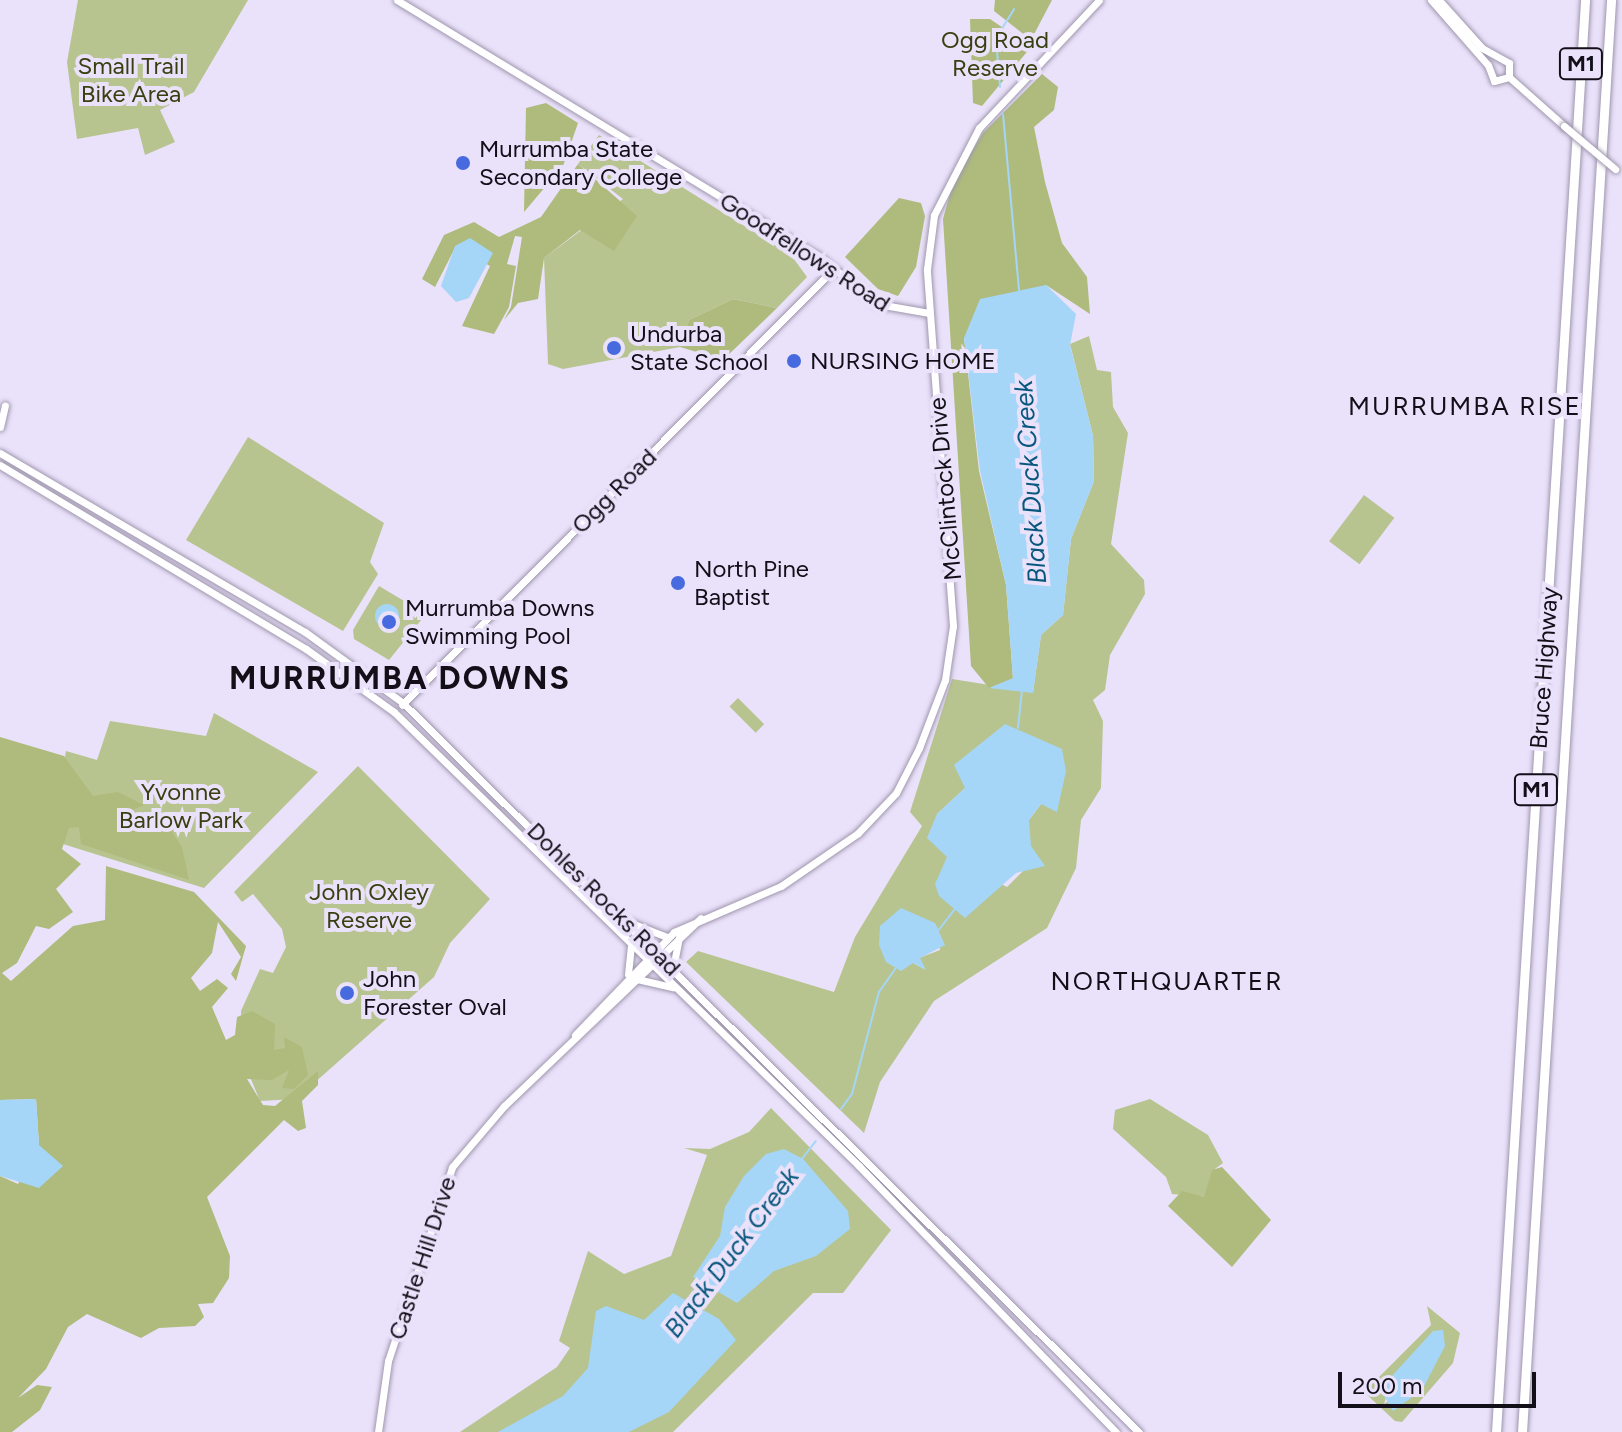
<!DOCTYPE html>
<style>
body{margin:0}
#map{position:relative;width:1622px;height:1432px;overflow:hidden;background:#eae1fa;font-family:Figtree,sans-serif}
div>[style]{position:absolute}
.green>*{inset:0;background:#b8c48f;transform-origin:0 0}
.forest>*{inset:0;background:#aebb7c}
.water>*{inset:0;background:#a5d6f7}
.round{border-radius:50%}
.stream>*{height:2px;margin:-1px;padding:0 1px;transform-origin:1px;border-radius:1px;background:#a5d6f7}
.roads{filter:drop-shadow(0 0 2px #9f97ae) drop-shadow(0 0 2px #9f97ae)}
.secondary>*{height:7px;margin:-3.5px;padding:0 3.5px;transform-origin:3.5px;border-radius:3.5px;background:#fff}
.highway>*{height:9px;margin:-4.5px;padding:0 4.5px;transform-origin:4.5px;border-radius:4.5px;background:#fff}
.bridges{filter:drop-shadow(0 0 2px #9f97ae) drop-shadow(0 0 2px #9f97ae)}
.secondary-bridge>*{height:7px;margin:-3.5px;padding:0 3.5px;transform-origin:3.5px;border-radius:3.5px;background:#fff}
.dots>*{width:22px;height:22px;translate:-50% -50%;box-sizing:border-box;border:4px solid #eae1fa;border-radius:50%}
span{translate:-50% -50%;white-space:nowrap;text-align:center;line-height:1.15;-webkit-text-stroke:8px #eae1fa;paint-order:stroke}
.shield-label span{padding:2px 6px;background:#eae1fa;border:2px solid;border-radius:6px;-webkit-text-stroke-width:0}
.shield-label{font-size:22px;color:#120f18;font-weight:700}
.park-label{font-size:24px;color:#384010}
.poi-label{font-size:24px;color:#120f18}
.left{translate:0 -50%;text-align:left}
.street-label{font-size:24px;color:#120f18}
.neighbourhood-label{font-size:26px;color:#120f18;letter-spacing:2px}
.water-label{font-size:26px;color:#08577d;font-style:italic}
.district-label{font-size:32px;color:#120f18;font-weight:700;letter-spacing:2px}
.scale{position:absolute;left:1338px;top:1372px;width:198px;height:36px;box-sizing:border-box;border:4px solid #120f18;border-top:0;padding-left:10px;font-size:24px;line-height:28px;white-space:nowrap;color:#120f18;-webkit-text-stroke:6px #eae1fa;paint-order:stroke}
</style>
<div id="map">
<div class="green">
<div style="clip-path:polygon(78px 0,248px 0,194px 92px,160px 110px,175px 142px,145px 155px,138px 128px,77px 139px,67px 62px)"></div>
<div style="clip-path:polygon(599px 135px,791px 255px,807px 277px,777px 308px,733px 299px,689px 320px,680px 347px,563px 369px,548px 364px,544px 258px,623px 199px,578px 164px)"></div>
<div style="clip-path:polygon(evenodd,1089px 336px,1097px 370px,1111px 372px,1113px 407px,1128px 433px,1111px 544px,1144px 580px,1145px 594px,1110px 655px,1105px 690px,1093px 700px,1103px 721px,1101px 788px,1081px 820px,1076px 868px,1047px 928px,934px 1001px,880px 1082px,864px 1133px,686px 962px,698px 951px,834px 992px,855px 937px,922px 826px,910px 812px,952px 679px,1033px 692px,1041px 635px,1063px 615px,1071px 539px,1094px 481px,1093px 436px,1070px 344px,1089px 336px,1066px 771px,1029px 820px,1026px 868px,1007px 887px,948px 857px,937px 814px,965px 788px,1066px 771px,1089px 336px,935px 923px,940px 950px,919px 958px,924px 969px,913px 963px,935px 923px)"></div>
<div style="clip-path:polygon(248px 437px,384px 523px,370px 562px,378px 574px,343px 631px,186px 540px)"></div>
<div style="left:1364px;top:495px;width:38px;height:58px;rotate:37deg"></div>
<div style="clip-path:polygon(379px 586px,426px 614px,389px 660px,354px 639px,353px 630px)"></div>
<div style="left:738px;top:698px;width:37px;height:12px;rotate:45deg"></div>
<div style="clip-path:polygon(214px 713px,318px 772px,204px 888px,50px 840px,66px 751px,97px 760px,110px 721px,206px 736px)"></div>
<div style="clip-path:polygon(358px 766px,490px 899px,450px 943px,434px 977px,296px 1099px,260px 1101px,243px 1060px,241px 1011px,260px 969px,273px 973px,286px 947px,282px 929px,253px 894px,242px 902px,234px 892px)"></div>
<div style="clip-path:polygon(1150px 1099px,1208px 1135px,1223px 1163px,1212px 1171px,1205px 1197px,1172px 1194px,1166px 1177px,1113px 1129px,1115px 1110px)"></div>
<div style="clip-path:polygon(771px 1108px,891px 1230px,843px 1293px,813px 1293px,673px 1432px,460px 1432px,557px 1367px,570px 1348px,559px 1341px,588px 1251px,624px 1274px,671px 1256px,707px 1155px,684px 1148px,710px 1149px,749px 1132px)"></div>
<div style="clip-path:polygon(evenodd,1427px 1306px,1460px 1333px,1453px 1363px,1402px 1422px,1395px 1421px,1364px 1392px,1431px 1325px,1427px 1306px,1432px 1371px,1424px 1378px,1384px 1404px,1392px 1378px,1432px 1371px)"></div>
</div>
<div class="forest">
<div style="clip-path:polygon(995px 0,1052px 0,1031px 40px,994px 11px)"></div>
<div style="clip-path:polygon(970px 19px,990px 19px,1031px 47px,982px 106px,973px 103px)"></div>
<div style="clip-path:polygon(1042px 74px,1058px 87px,1054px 110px,1034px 127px,1045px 182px,1062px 243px,1087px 277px,1090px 314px,1046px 285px,964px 338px,979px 471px,1006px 585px,1013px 679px,989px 688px,971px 666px,943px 219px,954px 180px,983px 133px)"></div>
<div style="clip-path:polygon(546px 103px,578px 123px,563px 166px,524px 212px,526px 108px)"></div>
<div style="clip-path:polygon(578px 164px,637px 216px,614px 251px,580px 230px,544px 258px,538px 299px,518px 303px,504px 320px,511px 307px,522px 237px,515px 236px,507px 264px,516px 266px,509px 307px,494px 334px,462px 326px,490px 266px,456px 246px,435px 287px,422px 279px,444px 235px,474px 222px,499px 237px,541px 217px)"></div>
<div style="clip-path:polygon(899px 198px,921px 203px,925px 216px,916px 267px,898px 296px,878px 289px,845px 257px)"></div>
<div style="clip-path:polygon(733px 299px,777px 308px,723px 360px,680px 347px,689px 320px)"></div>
<div style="clip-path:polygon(0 737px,64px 756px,93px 796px,118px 792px,144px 805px,119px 816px,130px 827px,164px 820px,182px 847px,189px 880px,81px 844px,79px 827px,69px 828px,62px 849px,81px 864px,56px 889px,73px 912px,49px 929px,36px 926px,17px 963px,2px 973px,11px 981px,73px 926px,105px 920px,106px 866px,194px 892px,246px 946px,236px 981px,231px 974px,241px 957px,218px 922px,212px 953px,191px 978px,200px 991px,217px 979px,228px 988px,212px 1007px,226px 1040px,235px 1035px,237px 1017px,252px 1011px,275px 1024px,274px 1050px,285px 1048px,284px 1037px,302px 1047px,308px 1075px,294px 1089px,282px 1088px,289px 1070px,272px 1080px,247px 1079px,263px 1105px,275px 1106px,318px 1071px,318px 1085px,302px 1101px,306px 1128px,298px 1131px,284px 1120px,207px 1197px,230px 1256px,229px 1278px,213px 1303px,198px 1304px,204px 1317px,195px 1326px,159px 1328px,141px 1338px,87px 1314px,68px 1327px,46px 1369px,18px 1398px,37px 1385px,52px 1387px,40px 1410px,12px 1432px,0 1432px,0 1176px,18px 1184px,39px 1145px,36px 1099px,0 1100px)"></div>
<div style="clip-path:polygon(1222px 1167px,1271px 1220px,1232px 1267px,1168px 1206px,1182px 1191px,1204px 1197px,1212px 1170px)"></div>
</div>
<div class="water">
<div style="clip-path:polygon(470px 238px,493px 253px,469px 298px,456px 302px,441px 286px,455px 246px)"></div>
<div style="clip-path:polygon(1046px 285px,1076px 314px,1070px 345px,1093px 436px,1094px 481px,1071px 539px,1063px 615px,1041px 635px,1033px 693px,989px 688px,1013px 678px,1006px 585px,980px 471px,964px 338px,980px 299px)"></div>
<div class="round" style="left:375px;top:604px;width:24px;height:24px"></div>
<div style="clip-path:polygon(1005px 724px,1062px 749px,1066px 771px,1057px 812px,1041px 804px,1029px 820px,1031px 846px,1045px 866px,1016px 873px,965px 918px,939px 896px,935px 884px,947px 857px,927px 838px,937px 814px,965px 788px,954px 765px)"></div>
<div style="clip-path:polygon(901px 908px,935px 923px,945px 945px,920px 958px,926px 970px,913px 963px,901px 971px,886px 962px,879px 945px,880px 926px)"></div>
<div style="clip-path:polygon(36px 1099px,39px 1145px,63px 1166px,39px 1188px,0 1176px,0 1100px)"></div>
<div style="clip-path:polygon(784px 1149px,803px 1159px,848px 1211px,850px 1229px,816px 1256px,774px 1271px,737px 1303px,693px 1277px,720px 1236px,725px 1207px,744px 1176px,766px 1154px)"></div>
<div style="clip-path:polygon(673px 1293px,719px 1319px,736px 1340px,669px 1412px,629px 1432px,498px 1432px,563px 1396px,588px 1368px,596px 1311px,606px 1306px,644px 1320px)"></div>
<div style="clip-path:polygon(1443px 1330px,1445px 1346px,1422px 1390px,1393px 1411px,1380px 1389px,1433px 1331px)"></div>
</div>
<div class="stream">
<div style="left:1000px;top:87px;width:49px;rotate:-94.7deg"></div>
<div style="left:996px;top:38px;width:34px;rotate:-58deg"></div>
<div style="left:1003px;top:114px;width:177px;rotate:84.8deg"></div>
<div style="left:1018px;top:728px;width:38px;rotate:-84deg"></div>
<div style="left:937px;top:932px;width:29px;rotate:-52deg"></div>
<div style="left:841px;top:1109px;width:19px;rotate:-54deg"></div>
<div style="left:852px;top:1094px;width:106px;rotate:-75.2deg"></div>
<div style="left:879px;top:992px;width:29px;rotate:-55deg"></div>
<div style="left:801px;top:1160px;width:24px;rotate:-52deg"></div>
<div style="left:697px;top:1307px;width:21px;rotate:-53deg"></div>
</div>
<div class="roads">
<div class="secondary">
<div style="left:397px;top:0;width:491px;rotate:31.3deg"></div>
<div style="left:817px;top:255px;width:78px;rotate:38.8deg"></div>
<div style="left:878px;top:304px;width:52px;rotate:10deg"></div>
<div style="left:1431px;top:0;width:86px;rotate:48.8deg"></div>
<div style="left:1439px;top:0;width:64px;rotate:48.1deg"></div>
<div style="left:1482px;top:48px;width:31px;rotate:29deg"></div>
<div style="left:1509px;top:63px;width:14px;rotate:90deg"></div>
<div style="left:1488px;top:65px;width:17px;rotate:69deg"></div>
<div style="left:1494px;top:81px;width:16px;rotate:-15deg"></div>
<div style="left:1509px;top:77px;width:74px;rotate:41.7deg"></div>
<div style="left:0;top:427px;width:22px;rotate:-77deg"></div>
<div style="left:0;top:453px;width:354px;rotate:30.4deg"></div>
<div style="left:305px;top:632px;width:121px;rotate:35.9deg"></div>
<div style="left:403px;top:703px;width:1036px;rotate:44.73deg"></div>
<div style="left:0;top:465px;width:357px;rotate:31deg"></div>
<div style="left:306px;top:649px;width:108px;rotate:35.6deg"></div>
<div style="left:394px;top:712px;width:650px;rotate:44.31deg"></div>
<div style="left:859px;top:1166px;width:370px;rotate:46deg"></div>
<div style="left:402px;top:705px;width:613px;rotate:-45.33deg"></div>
<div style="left:626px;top:921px;width:44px;rotate:21.3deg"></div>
<div style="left:673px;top:968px;width:32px;rotate:-79deg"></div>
<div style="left:628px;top:974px;width:28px;rotate:-84deg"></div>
<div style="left:637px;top:979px;width:37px;rotate:13deg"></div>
<div style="left:575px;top:1035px;width:143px;rotate:-46.1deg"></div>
<div style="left:674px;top:932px;width:116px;rotate:-23.3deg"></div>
<div style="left:781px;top:886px;width:93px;rotate:-34.5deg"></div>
<div style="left:858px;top:833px;width:55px;rotate:-46.5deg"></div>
<div style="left:896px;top:793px;width:51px;rotate:-62.9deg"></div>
<div style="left:919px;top:748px;width:73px;rotate:-69.1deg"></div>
<div style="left:945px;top:680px;width:55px;rotate:-81.6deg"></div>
<div style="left:953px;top:626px;width:358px;rotate:-94.2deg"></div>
<div style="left:927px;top:269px;width:54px;rotate:-82.6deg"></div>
<div style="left:934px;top:215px;width:98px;rotate:-62.7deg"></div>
<div style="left:979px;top:128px;width:175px;rotate:-46.8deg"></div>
<div style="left:378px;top:1432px;width:72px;rotate:-82deg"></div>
<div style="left:388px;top:1361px;width:204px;rotate:-71.7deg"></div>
<div style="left:452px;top:1167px;width:80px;rotate:-49.6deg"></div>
<div style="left:504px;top:1106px;width:272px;rotate:-43.7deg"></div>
</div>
<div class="highway">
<div style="left:1496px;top:1432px;width:1435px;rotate:-86.44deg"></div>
<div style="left:1522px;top:1432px;width:1435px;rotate:-86.44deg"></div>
</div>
</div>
<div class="bridges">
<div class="secondary-bridge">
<div style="left:1564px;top:126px;width:67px;rotate:40.1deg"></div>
</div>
</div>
<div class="dots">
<div style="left:463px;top:163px;background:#476ade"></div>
<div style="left:614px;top:348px;background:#476ade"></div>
<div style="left:794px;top:361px;background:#476ade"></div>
<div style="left:678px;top:583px;background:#476ade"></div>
<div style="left:389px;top:622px;background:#476ade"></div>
<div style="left:347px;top:993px;background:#476ade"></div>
</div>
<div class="shield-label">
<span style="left:1581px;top:64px">M1</span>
<span style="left:1536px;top:790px">M1</span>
</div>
<div class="park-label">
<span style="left:995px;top:54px">Ogg Road<br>Reserve</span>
<span style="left:131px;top:80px">Small Trail<br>Bike Area</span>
<span style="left:181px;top:806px">Yvonne<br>Barlow Park</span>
<span style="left:369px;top:906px">John Oxley<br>Reserve</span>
</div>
<div class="poi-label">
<span class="left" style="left:479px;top:163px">Murrumba State<br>Secondary College</span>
<span class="left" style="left:630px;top:348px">Undurba<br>State School</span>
<span class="left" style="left:810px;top:361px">NURSING HOME</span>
<span class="left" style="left:694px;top:583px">North Pine<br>Baptist</span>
<span class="left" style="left:405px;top:622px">Murrumba Downs<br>Swimming Pool</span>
<span class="left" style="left:363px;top:993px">John<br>Forester Oval</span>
</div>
<div class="street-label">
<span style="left:805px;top:252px;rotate:33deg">Goodfellows Road</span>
<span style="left:945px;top:489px;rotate:-95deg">McClintock Drive</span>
<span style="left:614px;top:491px;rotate:-45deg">Ogg Road</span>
<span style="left:1544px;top:668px;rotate:-86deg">Bruce Highway</span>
<span style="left:604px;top:899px;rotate:45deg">Dohles Rocks Road</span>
<span style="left:422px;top:1258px;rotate:-72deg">Castle Hill Drive</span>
</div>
<div class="neighbourhood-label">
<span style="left:1465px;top:407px">MURRUMBA RISE</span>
<span style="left:1167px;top:982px">NORTHQUARTER</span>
</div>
<div class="water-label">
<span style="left:1031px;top:482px;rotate:-94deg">Black Duck Creek</span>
<span style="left:732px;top:1253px;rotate:-53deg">Black Duck Creek</span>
</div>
<div class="district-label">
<span style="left:400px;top:678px">MURRUMBA DOWNS</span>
</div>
<div class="scale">200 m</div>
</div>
